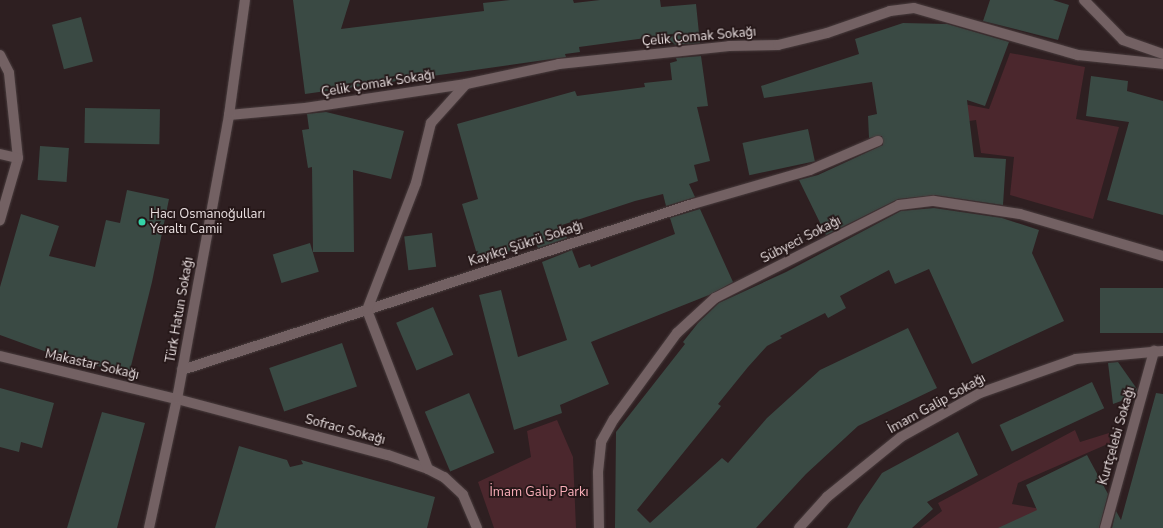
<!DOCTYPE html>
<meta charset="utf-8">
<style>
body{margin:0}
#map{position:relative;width:1163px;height:528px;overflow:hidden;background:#2e1f21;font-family:"Nunito Sans",sans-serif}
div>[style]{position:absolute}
.green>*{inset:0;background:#4b272d}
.building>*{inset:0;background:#3a4a44;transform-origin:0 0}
.roads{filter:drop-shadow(0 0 1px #483c3d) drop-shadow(0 0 1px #483c3d)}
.street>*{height:10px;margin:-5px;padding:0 5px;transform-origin:5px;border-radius:5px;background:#736163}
.secondary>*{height:10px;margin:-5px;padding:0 5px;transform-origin:5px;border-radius:5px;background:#736163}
.dots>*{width:11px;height:11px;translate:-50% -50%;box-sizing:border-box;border:2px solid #241617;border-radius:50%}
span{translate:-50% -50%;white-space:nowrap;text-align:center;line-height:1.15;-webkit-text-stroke:3.5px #241617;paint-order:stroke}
.street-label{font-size:13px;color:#e9dfe0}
.poi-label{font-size:13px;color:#e9dfe0}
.left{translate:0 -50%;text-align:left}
.park-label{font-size:13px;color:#faaeb9}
</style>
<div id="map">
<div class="green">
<div style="clip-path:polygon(1010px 53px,1085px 67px,1076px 119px,1119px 127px,1093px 219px,1010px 195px,1014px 157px,981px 153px,976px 120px,927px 127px,923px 96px,989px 109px)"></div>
<div style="clip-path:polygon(557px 420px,573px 457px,576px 528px,494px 528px,478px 482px,531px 457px,527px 431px)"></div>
<div style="clip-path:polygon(1075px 430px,1080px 442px,1109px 433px,1110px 443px,1018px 483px,1012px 504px,1088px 517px,1012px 528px,920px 528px,942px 511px,938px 503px)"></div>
</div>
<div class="building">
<div style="clip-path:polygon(293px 0,350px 0,341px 29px,484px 11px,483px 3px,510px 0,573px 0,574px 3px,600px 0,660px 0,661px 7px,696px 4px,700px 43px,669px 45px,668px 35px,579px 47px,580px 52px,565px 54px,566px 57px,305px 94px)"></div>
<div style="clip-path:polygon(990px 0,1053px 0,1069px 5px,1058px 40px,983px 21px)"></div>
<div style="left:81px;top:17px;width:46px;height:30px;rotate:75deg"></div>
<div style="clip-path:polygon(903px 23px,947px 24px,1009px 42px,985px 106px,967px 100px,974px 157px,1006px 159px,1003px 205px,935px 195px,898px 199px,826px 235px,799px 180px,818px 175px,883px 145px,882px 136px,869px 138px,868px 116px,877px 114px,872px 82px,764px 98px,761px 86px,859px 54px,855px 39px)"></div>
<div style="clip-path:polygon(701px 56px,708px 106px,697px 107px,710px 161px,694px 165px,698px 181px,689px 184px,695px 197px,666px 206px,663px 194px,635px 201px,562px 225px,567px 238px,538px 248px,536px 243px,479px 261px,462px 204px,478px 199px,457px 124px,575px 91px,577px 96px,645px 87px,644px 83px,672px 80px,670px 63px,677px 61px,676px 58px)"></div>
<div style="clip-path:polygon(1091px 76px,1128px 81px,1127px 91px,1163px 101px,1163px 215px,1107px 200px,1129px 122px,1086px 116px)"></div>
<div style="left:85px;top:108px;width:75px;height:35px;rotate:1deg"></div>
<div style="clip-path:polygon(326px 112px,404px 131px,391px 179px,353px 170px,354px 252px,313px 252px,312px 167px,308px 168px,302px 130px,309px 129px,307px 114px)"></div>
<div style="left:808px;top:129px;width:33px;height:67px;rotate:78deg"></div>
<div style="left:40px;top:146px;width:29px;height:34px;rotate:4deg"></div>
<div style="clip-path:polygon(127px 190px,169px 199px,152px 282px,129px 374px,55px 355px,0 335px,0 287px,21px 214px,59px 226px,49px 256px,95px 267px,106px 220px,120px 223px)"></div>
<div style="clip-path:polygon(934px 208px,1002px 218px,1039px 230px,1032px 253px,1064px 321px,972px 364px,929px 269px,895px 284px,889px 270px,840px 296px,846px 308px,828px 318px,825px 313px,780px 336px,782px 338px,767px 346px,748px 367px,718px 404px,721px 406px,637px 510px,650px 523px,722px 458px,728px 463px,767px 418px,820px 370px,908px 328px,937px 388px,858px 426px,806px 474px,756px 528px,615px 528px,616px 432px,685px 344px,683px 342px,698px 323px,719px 303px,786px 272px,901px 211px)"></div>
<div style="clip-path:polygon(700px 209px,733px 282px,709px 295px,591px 342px,609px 384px,560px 405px,562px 413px,514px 430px,479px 295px,501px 290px,518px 357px,567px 340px,542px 262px,572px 250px,579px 268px,590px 264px,591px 267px,675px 234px,670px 218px)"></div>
<div style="left:432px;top:233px;width:34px;height:28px;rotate:83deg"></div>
<div style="left:310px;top:243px;width:30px;height:39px;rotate:73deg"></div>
<div style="left:1163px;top:288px;width:45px;height:63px;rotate:90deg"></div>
<div style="left:433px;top:307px;width:52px;height:40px;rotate:67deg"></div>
<div style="left:342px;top:343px;width:46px;height:77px;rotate:71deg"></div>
<div style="clip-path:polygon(1118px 362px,1137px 389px,1135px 396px,1113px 404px,1108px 363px)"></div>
<div style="left:1092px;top:382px;width:29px;height:102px;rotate:65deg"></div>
<div style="clip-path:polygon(0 388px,54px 403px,42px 448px,21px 442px,19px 452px,0 447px)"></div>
<div style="left:469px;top:393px;width:65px;height:48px;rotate:67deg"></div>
<div style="clip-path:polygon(1156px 393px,1163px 394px,1163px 528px,1112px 528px,1116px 511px,1121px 520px)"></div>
<div style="clip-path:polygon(102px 412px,145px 423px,117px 528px,67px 528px)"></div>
<div style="clip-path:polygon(958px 432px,978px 475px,927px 502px,933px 509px,912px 528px,847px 528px,860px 505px,882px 473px)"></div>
<div style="clip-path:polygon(239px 446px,287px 460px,290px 467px,303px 464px,301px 460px,435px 497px,427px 528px,215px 528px)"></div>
<div style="clip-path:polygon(1087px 455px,1108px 494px,1099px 528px,998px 528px,1037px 510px,1026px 485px)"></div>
</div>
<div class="roads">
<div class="street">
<div style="left:1084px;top:0;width:56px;rotate:45.7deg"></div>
<div style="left:1123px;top:40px;width:42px;rotate:19.3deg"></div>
<div style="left:0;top:55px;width:20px;rotate:63deg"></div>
<div style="left:9px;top:73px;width:85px;rotate:84deg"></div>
<div style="left:18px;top:158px;width:65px;rotate:106.2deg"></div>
<div style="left:229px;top:115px;width:76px;rotate:-5.3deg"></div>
<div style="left:305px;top:108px;width:163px;rotate:-8.5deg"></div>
<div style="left:466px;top:84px;width:95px;rotate:-12.1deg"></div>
<div style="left:559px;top:64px;width:171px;rotate:-6deg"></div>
<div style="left:729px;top:46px;width:49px;rotate:-1.2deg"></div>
<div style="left:778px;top:45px;width:50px;rotate:-13.8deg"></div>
<div style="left:827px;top:33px;width:67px;rotate:-19.2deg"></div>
<div style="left:890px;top:11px;width:24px;rotate:-7deg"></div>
<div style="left:914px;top:8px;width:171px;rotate:16deg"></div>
<div style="left:1078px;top:55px;width:85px;rotate:6deg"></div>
<div style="left:0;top:154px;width:18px;rotate:13deg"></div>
<div style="left:0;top:356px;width:182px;rotate:13.7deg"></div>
<div style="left:177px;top:399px;width:218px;rotate:14.9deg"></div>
<div style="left:388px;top:455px;width:42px;rotate:19.3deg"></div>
<div style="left:428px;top:469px;width:18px;rotate:27deg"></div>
<div style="left:444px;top:477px;width:26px;rotate:43deg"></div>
<div style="left:463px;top:495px;width:36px;rotate:67deg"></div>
<div style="left:182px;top:370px;width:537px;rotate:-18deg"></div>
<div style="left:693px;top:204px;width:122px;rotate:-16.2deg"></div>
<div style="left:810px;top:170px;width:74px;rotate:-23.1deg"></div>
<div style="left:428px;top:469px;width:170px;rotate:-111deg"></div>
<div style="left:367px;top:310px;width:136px;rotate:-68.9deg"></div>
<div style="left:416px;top:183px;width:62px;rotate:-76deg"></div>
<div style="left:431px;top:123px;width:52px;rotate:-48.1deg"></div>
<div style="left:599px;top:528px;width:56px;rotate:-91deg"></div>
<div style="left:598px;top:472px;width:30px;rotate:-84deg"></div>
<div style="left:601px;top:442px;width:26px;rotate:-61deg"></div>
<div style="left:614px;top:419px;width:107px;rotate:-53.8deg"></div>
<div style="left:677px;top:333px;width:52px;rotate:-42.6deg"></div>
<div style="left:715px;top:298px;width:206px;rotate:-26.8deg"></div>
<div style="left:899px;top:205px;width:35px;rotate:-7deg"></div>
<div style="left:934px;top:201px;width:87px;rotate:8.6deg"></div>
<div style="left:1020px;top:214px;width:149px;rotate:16.4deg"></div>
<div style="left:799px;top:528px;width:42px;rotate:-47.9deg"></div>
<div style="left:827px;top:497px;width:95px;rotate:-39deg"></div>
<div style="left:901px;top:437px;width:90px;rotate:-29.1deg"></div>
<div style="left:980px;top:393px;width:102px;rotate:-19.5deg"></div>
<div style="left:1076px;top:359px;width:87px;rotate:-5.3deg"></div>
<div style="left:1105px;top:528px;width:184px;rotate:-74.5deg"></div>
</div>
<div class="secondary">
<div style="left:149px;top:528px;width:132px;rotate:-77.8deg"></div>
<div style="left:177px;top:399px;width:289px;rotate:-79.6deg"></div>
<div style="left:229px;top:115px;width:116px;rotate:-82.1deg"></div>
</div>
</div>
<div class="dots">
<div style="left:142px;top:222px;background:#34d4a8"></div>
</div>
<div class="street-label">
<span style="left:699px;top:37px;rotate:-5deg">Çelik Çomak Sokağı</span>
<span style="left:378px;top:84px;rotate:-9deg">Çelik Çomak Sokağı</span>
<span style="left:801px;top:240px;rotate:-27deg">Sübyeci Sokağı</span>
<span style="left:526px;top:244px;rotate:-18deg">Kayıkçı Şükrü Sokağı</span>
<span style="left:180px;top:310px;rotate:-80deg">Türk Hatun Sokağı</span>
<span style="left:92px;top:365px;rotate:13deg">Makastar Sokağı</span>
<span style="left:937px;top:404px;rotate:-29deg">İmam Galip Sokağı</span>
<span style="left:345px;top:430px;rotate:15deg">Sofracı Sokağı</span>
<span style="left:1117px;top:436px;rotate:-74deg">Kurtçelebi Sokağı</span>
</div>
<div class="poi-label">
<span class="left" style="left:150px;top:222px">Hacı Osmanoğulları<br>Yeraltı Camii</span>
</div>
<div class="park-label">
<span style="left:539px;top:492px">İmam Galip Parkı</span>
</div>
</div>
